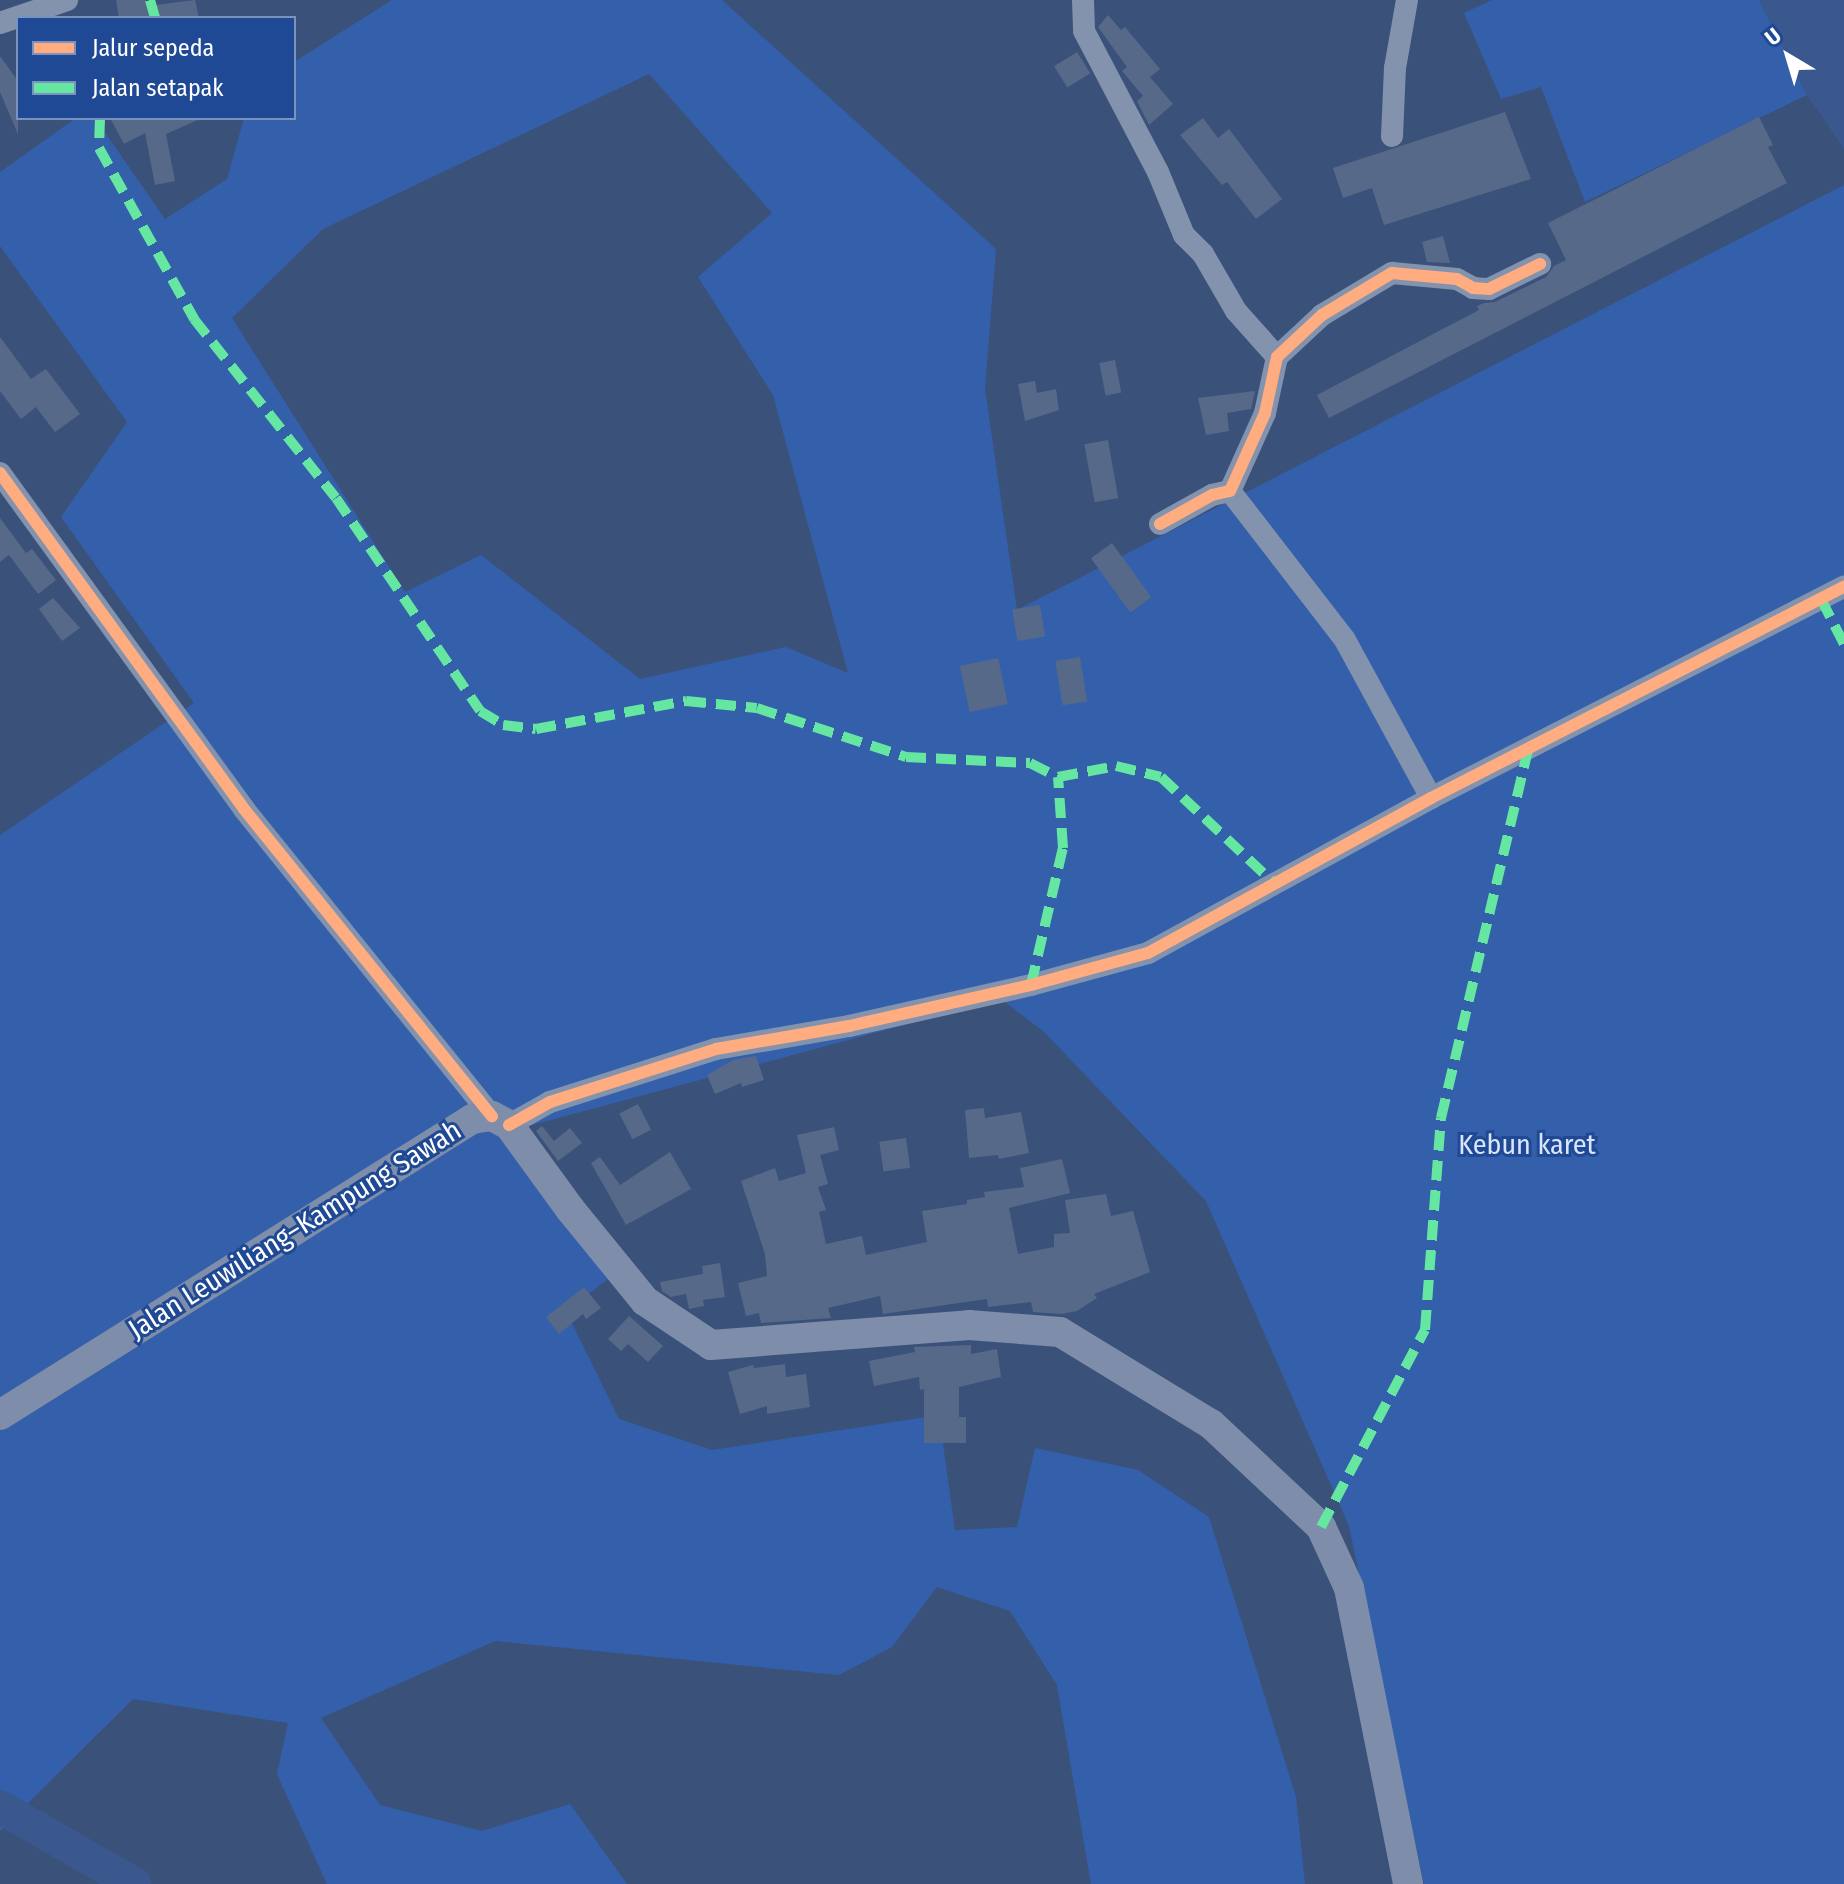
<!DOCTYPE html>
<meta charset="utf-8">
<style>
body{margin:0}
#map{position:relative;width:1844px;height:1884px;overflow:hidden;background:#3a517a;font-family:"Fira Sans Condensed",sans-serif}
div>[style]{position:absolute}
.green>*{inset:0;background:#3460ab}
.water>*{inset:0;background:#3a588e}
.river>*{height:34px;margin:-17px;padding:0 17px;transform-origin:17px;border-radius:17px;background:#3a588e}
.building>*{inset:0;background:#566989;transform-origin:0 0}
.street>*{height:22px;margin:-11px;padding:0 11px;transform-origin:11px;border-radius:11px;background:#8392ad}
.secondary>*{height:30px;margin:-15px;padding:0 15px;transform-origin:15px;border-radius:15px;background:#7e8da9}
.quiet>*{height:10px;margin-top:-5px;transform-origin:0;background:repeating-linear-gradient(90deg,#66e7a1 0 20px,transparent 0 30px)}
.cycleway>*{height:12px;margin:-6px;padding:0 6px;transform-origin:6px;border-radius:6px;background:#ffac80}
span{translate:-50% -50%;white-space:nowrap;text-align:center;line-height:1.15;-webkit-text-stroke:6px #1f4995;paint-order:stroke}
.park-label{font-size:28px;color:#d9e5fa}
.street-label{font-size:28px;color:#fff}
.legend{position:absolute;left:16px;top:16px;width:280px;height:104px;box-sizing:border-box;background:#1f4995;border:2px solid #7992bf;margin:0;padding:10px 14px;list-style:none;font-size:24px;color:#fff}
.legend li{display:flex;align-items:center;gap:16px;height:40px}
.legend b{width:40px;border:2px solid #7992bf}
.north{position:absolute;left:1748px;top:16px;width:80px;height:80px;-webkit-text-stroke:6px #1f4995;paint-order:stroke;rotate:322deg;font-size:22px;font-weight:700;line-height:32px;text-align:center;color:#fff}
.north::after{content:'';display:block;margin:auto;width:28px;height:36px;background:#fff;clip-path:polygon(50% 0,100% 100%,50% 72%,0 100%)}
</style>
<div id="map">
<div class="green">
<div style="clip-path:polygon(evenodd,392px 0,722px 0,996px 249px,985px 389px,1017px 610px,1844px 185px,1844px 1884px,1424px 1884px,1349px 1526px,1206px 1201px,1044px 1032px,1001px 999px,502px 1133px,616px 1273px,566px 1311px,619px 1419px,712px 1450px,939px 1415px,955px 1530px,1017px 1527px,1035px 1448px,1138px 1470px,1209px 1517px,1296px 1797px,1305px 1884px,1091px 1884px,1057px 1685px,1010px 1611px,937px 1587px,892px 1647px,839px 1675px,495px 1641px,321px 1718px,380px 1805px,482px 1831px,570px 1804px,627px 1884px,327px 1884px,277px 1774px,288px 1723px,133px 1699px,0 1831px,0 835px,194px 703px,61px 517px,127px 422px,0 246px,0 172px,76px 118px,95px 118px,165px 219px,227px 179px,244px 118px,294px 118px,294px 62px,392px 0,649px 74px,772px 213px,698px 277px,773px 395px,848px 673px,786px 647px,640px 679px,481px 555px,405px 592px,232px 318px,323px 229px,649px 74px)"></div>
<div style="clip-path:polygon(1492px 0,1759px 0,1807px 95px,1585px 202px,1541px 87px,1501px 99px,1464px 13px)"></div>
</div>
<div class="water">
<div style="clip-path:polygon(1759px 0,1844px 0,1844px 149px,1807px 95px)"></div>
</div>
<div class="river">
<div style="left:0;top:1807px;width:155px;rotate:29.9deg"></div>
</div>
<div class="building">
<div style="clip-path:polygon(116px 0,146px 0,147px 6px,195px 0,199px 18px,119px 18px)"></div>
<div style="clip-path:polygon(1108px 15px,1121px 30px,1125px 27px,1160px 69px,1150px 77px,1173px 104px,1149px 125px,1137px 101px,1143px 96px,1122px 71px,1127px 67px,1098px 27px)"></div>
<div style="left:1077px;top:52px;width:25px;height:27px;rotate:58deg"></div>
<div style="clip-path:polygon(0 56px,18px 81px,18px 134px,0 92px)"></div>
<div style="clip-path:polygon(1505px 112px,1531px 179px,1384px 225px,1372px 188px,1343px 198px,1333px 168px)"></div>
<div style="clip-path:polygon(1759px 117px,1773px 145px,1768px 147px,1787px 183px,1329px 418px,1317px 395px,1479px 310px,1477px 306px,1484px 303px,1495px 302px,1546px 277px,1554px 266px,1566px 260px,1548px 223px)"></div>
<div style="clip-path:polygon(110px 118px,202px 118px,166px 134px,175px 181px,155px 185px,145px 133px,124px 144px)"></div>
<div style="clip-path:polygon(1203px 118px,1218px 138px,1229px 129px,1282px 199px,1256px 219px,1227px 182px,1222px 185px,1180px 135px)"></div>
<div style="clip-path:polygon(1443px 236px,1450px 263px,1427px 262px,1422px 242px)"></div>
<div style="clip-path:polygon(0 337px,31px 379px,46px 369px,80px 414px,55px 432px,36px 407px,21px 419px,0 391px)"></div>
<div style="left:1115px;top:360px;width:33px;height:16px;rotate:79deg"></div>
<div style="clip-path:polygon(1035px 381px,1037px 393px,1056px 389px,1059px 410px,1025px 421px,1018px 384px)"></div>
<div style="clip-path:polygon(1255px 391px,1251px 409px,1227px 413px,1229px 431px,1206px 435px,1198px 398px)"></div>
<div style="left:1108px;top:440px;width:59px;height:24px;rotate:80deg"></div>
<div style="clip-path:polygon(0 518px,26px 553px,32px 549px,56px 580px,38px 594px,9px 555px,0 562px)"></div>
<div style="left:1112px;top:543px;width:67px;height:26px;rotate:54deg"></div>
<div style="clip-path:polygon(53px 598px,80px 628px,62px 641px,39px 609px)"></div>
<div style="left:1040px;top:605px;width:32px;height:28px;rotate:81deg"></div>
<div style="left:1080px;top:657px;width:45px;height:25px;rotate:81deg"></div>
<div style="left:998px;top:658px;width:47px;height:39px;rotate:78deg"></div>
<div style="clip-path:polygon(756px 1056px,764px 1080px,742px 1087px,741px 1083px,715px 1094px,707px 1075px,733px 1060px)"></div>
<div style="left:638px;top:1104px;width:29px;height:21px;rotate:63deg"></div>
<div style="clip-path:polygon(984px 1108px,985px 1118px,1021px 1112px,1029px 1153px,999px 1159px,998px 1155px,969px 1158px,965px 1110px)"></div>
<div style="clip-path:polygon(542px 1126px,554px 1141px,570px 1128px,582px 1143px,558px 1161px,536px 1131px)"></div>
<div style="clip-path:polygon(834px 1127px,839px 1150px,820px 1155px,828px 1184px,818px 1187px,826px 1210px,819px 1212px,826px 1244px,862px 1236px,866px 1255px,927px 1242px,922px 1211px,967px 1204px,967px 1200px,985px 1197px,984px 1192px,1024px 1187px,1020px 1168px,1062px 1159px,1070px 1193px,1009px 1208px,1018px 1254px,1054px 1247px,1054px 1234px,1070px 1233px,1065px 1200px,1106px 1194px,1111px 1216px,1133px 1211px,1150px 1272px,1094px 1294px,1097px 1298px,1077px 1311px,1061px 1314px,1033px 1312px,1031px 1302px,988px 1307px,987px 1299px,883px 1314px,880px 1296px,828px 1308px,831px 1318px,761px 1323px,759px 1313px,746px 1316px,738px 1283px,767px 1276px,765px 1254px,741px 1181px,775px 1168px,779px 1181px,806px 1173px,797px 1135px)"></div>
<div style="left:906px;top:1138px;width:30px;height:27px;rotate:82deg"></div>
<div style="clip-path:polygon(670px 1152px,691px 1189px,626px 1225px,591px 1163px,600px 1157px,620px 1185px)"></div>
<div style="clip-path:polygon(720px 1263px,725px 1297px,703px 1300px,704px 1306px,689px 1309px,686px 1294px,671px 1297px,662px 1291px,660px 1282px,703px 1274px,702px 1266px)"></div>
<div style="clip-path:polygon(584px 1287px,601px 1308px,586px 1319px,583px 1314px,559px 1334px,546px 1317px)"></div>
<div style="clip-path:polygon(629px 1316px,663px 1346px,648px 1362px,628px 1344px,621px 1351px,608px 1339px)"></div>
<div style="clip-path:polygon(971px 1345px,971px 1354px,997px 1349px,1001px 1377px,959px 1387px,959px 1417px,966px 1417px,966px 1443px,924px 1443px,924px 1389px,920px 1390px,919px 1377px,874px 1386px,869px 1361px,915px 1352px,914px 1347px)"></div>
<div style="clip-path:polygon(785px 1364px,786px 1377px,806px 1374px,810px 1407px,767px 1414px,767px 1406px,740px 1414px,728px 1372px,753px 1365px,754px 1368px)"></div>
</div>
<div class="street">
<div style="left:1083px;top:0;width:31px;rotate:88deg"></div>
<div style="left:1084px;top:31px;width:159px;rotate:62.3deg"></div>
<div style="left:1158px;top:172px;width:68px;rotate:67.6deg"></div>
<div style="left:1184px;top:235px;width:27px;rotate:45deg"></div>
<div style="left:1203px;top:254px;width:66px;rotate:59.9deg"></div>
<div style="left:1236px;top:311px;width:62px;rotate:48.3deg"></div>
<div style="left:0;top:23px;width:71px;rotate:-18.9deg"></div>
<div style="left:1392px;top:136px;width:68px;rotate:-87.5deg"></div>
<div style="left:1395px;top:68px;width:69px;rotate:-80deg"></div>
<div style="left:0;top:473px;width:415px;rotate:54deg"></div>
<div style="left:244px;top:809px;width:395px;rotate:51.1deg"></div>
<div style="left:1230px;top:491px;width:188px;rotate:52.3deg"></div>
<div style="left:1345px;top:640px;width:180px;rotate:61.4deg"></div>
<div style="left:1160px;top:524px;width:60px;rotate:-29.1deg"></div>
<div style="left:1212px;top:495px;width:18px;rotate:-13deg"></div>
<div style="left:1230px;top:491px;width:85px;rotate:-65.8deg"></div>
<div style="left:1265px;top:413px;width:57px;rotate:-77.9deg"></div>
<div style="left:1277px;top:357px;width:62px;rotate:-43deg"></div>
<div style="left:1322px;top:315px;width:82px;rotate:-31deg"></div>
<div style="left:1392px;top:273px;width:65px;rotate:5.3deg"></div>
<div style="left:1457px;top:279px;width:18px;rotate:29deg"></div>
<div style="left:1473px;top:288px;width:16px;rotate:4deg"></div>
<div style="left:1489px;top:289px;width:57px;rotate:-26.1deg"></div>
<div style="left:509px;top:1125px;width:47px;rotate:-29.3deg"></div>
<div style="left:550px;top:1102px;width:174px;rotate:-17.7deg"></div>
<div style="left:716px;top:1049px;width:135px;rotate:-9.8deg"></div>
<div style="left:849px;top:1026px;width:187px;rotate:-12.7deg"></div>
<div style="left:1031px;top:985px;width:121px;rotate:-15.3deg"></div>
<div style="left:1148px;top:953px;width:323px;rotate:-28.7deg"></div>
<div style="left:1431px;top:798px;width:464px;rotate:-27.1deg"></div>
</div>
<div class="secondary">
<div style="left:0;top:1415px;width:557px;rotate:-32.09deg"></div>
<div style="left:472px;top:1119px;width:20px;rotate:-9deg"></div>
<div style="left:492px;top:1116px;width:19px;rotate:28deg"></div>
<div style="left:509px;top:1125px;width:104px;rotate:54deg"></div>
<div style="left:570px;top:1209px;width:119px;rotate:50.8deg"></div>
<div style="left:645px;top:1301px;width:79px;rotate:33.7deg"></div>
<div style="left:711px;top:1345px;width:259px;rotate:-4.4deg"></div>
<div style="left:969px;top:1325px;width:91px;rotate:4.4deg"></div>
<div style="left:1060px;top:1332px;width:177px;rotate:31.4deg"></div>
<div style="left:1211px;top:1424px;width:151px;rotate:43.1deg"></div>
<div style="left:1321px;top:1527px;width:67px;rotate:65.3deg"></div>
<div style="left:1349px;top:1588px;width:302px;rotate:78.7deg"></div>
</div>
<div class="quiet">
<div style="left:150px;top:0;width:19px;rotate:74deg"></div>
<div style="left:100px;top:118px;width:30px;rotate:92deg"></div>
<div style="left:99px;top:148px;width:196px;rotate:60.9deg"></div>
<div style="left:194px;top:319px;width:228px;rotate:51.6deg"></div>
<div style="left:336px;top:498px;width:257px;rotate:55.9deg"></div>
<div style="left:480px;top:711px;width:27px;rotate:31deg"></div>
<div style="left:503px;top:725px;width:33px;rotate:7deg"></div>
<div style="left:536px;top:729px;width:153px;rotate:-10.6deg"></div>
<div style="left:686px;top:701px;width:71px;rotate:5.6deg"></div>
<div style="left:757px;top:708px;width:157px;rotate:18.2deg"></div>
<div style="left:906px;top:757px;width:124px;rotate:2.8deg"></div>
<div style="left:1030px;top:763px;width:31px;rotate:27deg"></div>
<div style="left:1058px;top:777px;width:59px;rotate:-10.7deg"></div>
<div style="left:1116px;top:766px;width:46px;rotate:13.7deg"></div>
<div style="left:1161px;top:777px;width:159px;rotate:43.2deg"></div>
<div style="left:1821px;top:599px;width:51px;rotate:62.9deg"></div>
<div style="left:1031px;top:985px;width:141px;rotate:-76.9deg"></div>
<div style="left:1063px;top:848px;width:71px;rotate:-94deg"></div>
<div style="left:1321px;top:1527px;width:223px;rotate:-62.2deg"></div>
<div style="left:1425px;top:1330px;width:213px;rotate:-85.7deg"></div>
<div style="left:1441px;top:1118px;width:379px;rotate:-76.7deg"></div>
</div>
<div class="cycleway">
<div style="left:0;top:473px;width:415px;rotate:54deg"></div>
<div style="left:244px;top:809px;width:395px;rotate:51.1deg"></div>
<div style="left:1160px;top:524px;width:60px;rotate:-29.1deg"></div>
<div style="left:1212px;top:495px;width:18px;rotate:-13deg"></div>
<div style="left:1230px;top:491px;width:85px;rotate:-65.8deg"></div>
<div style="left:1265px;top:413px;width:57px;rotate:-77.9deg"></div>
<div style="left:1277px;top:357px;width:62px;rotate:-43deg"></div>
<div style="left:1322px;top:315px;width:82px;rotate:-31deg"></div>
<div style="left:1392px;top:273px;width:65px;rotate:5.3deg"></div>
<div style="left:1457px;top:279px;width:18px;rotate:29deg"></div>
<div style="left:1473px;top:288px;width:16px;rotate:4deg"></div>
<div style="left:1489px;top:289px;width:57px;rotate:-26.1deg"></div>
<div style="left:509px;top:1125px;width:47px;rotate:-29.3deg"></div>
<div style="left:550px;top:1102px;width:174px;rotate:-17.7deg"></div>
<div style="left:716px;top:1049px;width:135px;rotate:-9.8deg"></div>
<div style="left:849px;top:1026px;width:187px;rotate:-12.7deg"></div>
<div style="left:1031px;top:985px;width:121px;rotate:-15.3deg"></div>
<div style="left:1148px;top:953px;width:323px;rotate:-28.7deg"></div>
<div style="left:1431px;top:798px;width:464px;rotate:-27.1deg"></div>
</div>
<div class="park-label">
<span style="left:1527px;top:1145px">Kebun karet</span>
</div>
<div class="street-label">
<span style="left:295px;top:1230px;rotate:-32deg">Jalan Leuwiliang–Kampung Sawah</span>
</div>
<ul class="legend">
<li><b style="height:10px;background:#ffac80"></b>Jalur sepeda</li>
<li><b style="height:10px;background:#66e7a1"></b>Jalan setapak</li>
</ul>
<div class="north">U</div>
</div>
